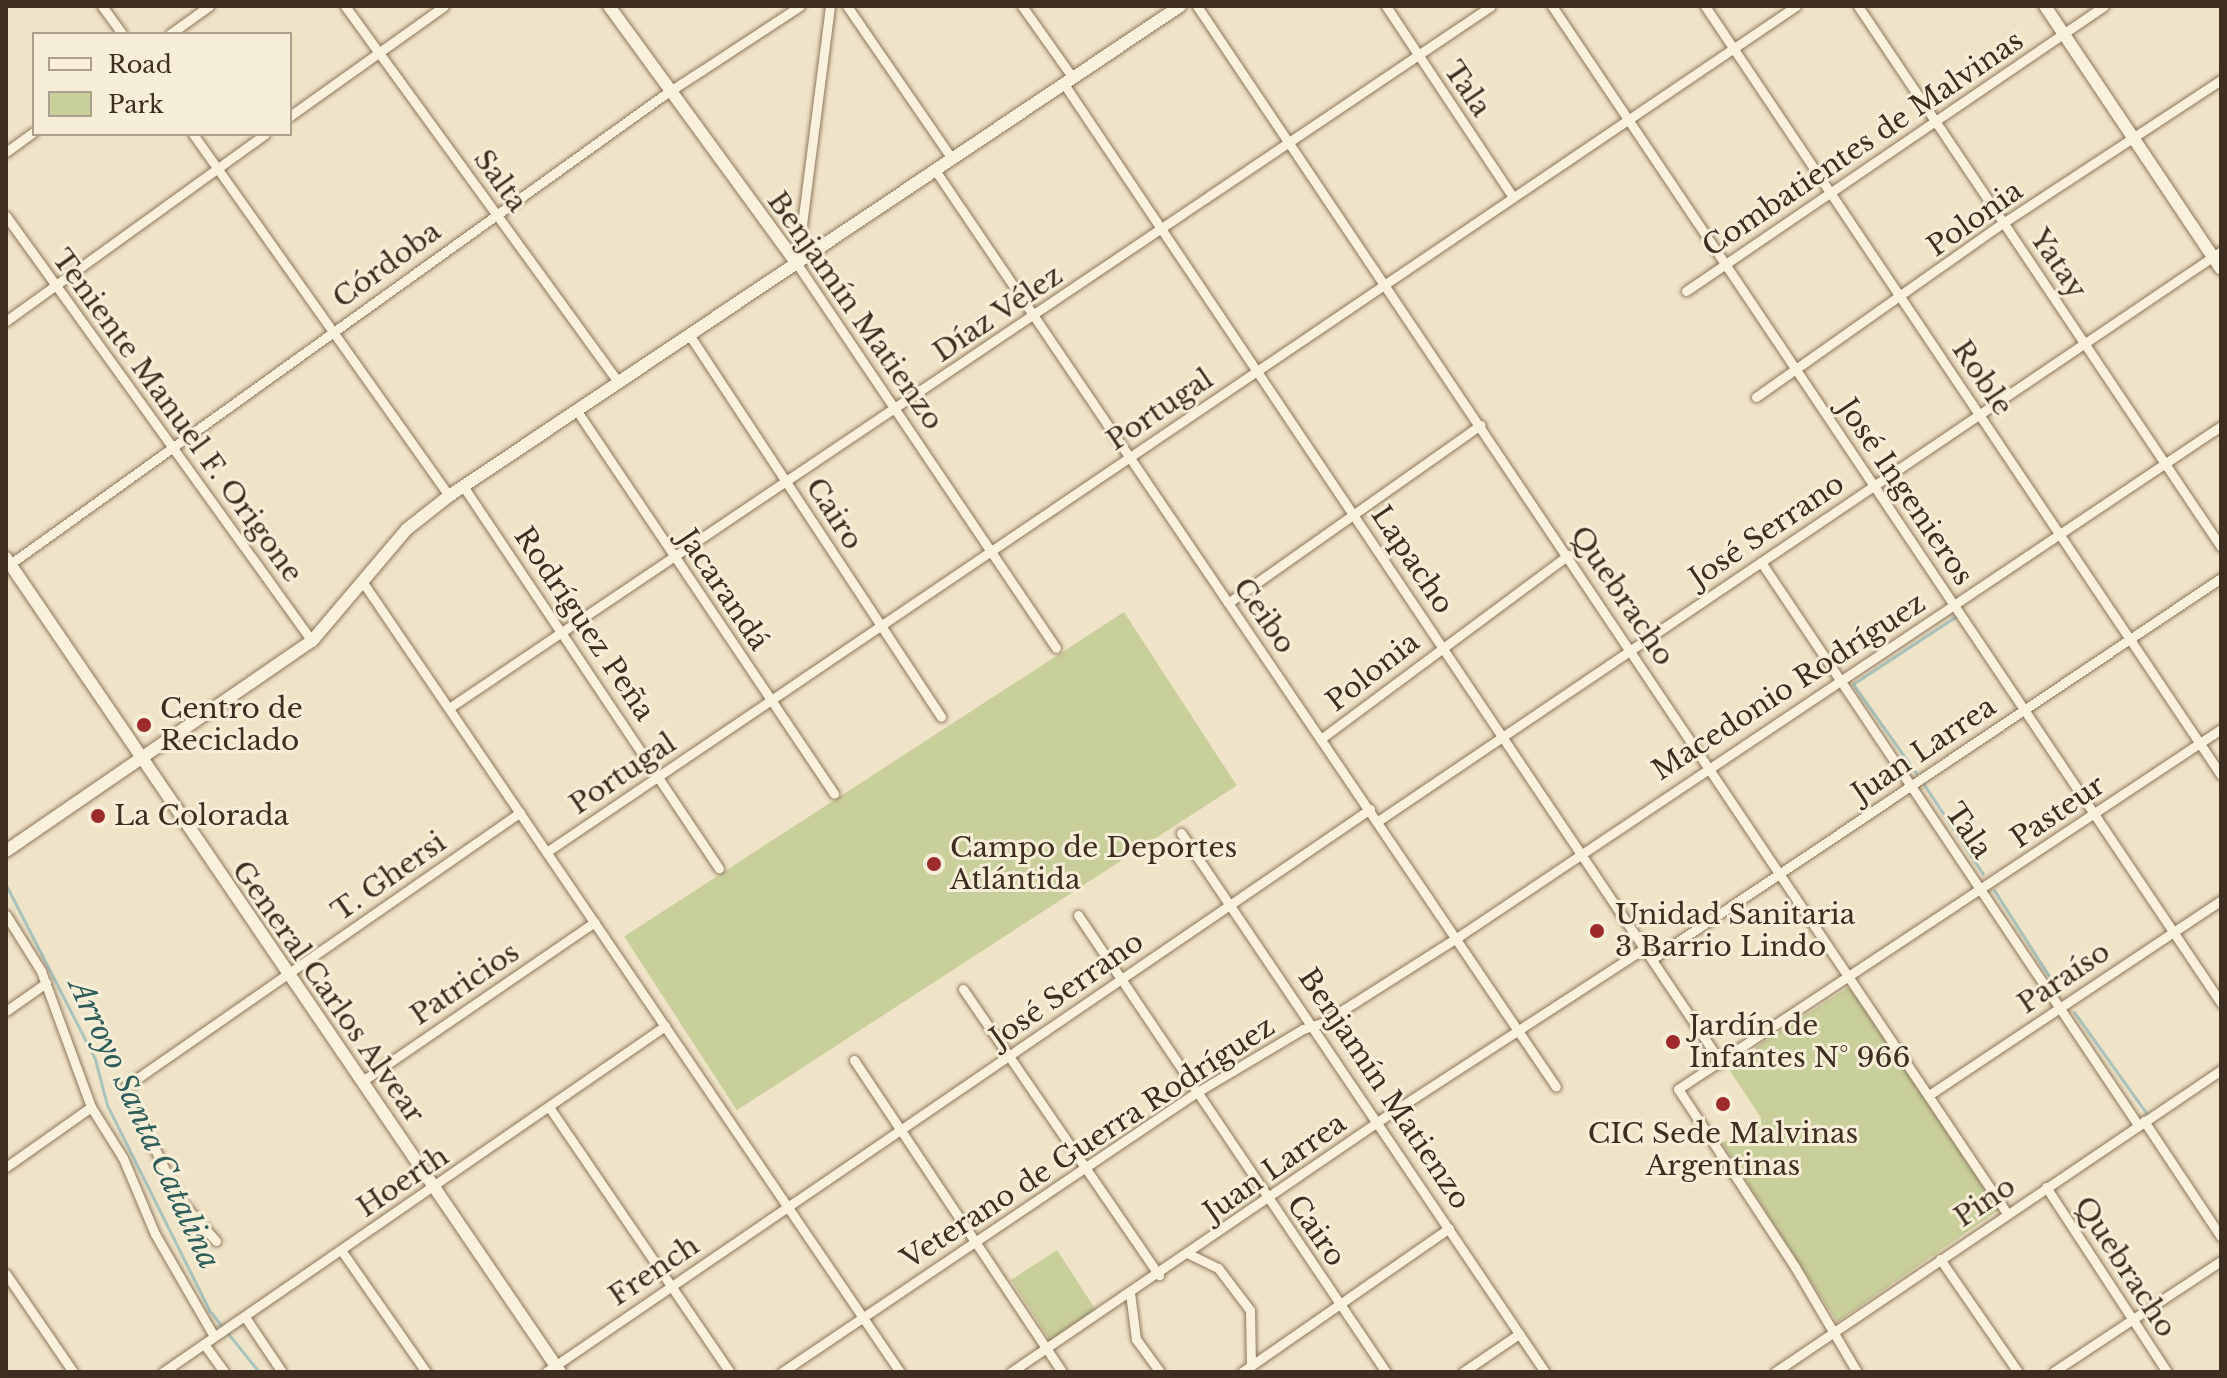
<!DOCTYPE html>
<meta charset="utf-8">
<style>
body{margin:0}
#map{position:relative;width:2227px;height:1378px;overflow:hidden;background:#f0e4c8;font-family:"Libre Baskerville",serif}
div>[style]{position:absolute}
.green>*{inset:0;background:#c9cf9b;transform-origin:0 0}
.stream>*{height:3px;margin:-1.5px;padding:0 1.5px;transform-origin:1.5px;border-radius:1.5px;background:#a9c4bc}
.roads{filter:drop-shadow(0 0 2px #8d765c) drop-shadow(0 0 2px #8d765c)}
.street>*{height:9px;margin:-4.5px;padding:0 4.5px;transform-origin:4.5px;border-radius:4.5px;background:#faf1dc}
.secondary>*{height:12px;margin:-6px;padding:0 6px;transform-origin:6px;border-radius:6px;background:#faf1dc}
.dots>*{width:22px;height:22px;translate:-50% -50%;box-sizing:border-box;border:4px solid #f7eed8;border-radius:50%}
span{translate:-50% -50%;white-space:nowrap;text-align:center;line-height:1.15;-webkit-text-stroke:6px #f7eed8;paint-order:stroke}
.street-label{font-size:28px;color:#3d2e20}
.poi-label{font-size:28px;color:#3d2e20}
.left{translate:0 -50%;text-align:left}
.water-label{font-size:30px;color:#2f5d5a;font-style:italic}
.frame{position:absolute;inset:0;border:8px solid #3d2e20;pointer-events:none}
.legend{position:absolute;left:32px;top:32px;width:260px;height:104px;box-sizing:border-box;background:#f7eed8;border:2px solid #ada18e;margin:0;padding:10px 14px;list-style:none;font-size:24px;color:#3d2e20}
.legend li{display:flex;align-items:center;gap:16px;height:40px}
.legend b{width:40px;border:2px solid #ada18e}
</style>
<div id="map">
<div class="green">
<div style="left:1124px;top:612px;width:207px;height:596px;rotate:57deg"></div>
<div style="clip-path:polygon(1847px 988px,1855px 992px,2000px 1209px,1837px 1322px,1722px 1143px,1761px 1118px,1727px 1066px)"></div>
<div style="left:1057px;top:1250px;width:72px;height:55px;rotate:57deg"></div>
</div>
<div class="stream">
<div style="left:1916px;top:773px;width:109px;rotate:-125.3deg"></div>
<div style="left:1853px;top:684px;width:122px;rotate:-33.3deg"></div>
<div style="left:1923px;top:783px;width:109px;rotate:56.6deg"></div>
<div style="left:6px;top:885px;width:195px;rotate:62.9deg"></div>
<div style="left:95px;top:1059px;width:48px;rotate:75.4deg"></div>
<div style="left:107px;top:1105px;width:229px;rotate:63.5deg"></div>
<div style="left:209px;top:1310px;width:80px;rotate:51.1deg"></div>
<div style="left:1994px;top:890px;width:119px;rotate:57.4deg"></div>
<div style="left:2074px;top:1012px;width:125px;rotate:54.4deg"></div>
</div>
<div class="roads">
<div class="street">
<div style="left:102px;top:6px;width:34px;rotate:54deg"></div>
<div style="left:345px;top:6px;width:466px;rotate:54deg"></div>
<div style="left:830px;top:6px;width:260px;rotate:97.3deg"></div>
<div style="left:797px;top:264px;width:463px;rotate:56deg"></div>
<div style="left:847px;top:6px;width:186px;rotate:55.5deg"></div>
<div style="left:1022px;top:6px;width:88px;rotate:54.7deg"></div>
<div style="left:1197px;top:6px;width:1454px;rotate:56.14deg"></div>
<div style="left:1386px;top:6px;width:229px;rotate:56.4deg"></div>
<div style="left:1552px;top:6px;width:1201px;rotate:56.14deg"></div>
<div style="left:1705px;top:6px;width:926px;rotate:56.14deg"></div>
<div style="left:1858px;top:6px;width:651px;rotate:56.14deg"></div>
<div style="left:170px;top:34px;width:48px;rotate:-35.7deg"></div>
<div style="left:1064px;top:84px;width:1179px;rotate:56.13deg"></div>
<div style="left:290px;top:116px;width:189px;rotate:-35.5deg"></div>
<div style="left:193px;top:134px;width:443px;rotate:54.7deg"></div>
<div style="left:6px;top:152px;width:34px;rotate:-36deg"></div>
<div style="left:935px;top:170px;width:1107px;rotate:55.89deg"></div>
<div style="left:6px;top:216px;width:524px;rotate:54.25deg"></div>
<div style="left:1686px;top:291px;width:506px;rotate:-34.29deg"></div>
<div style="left:6px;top:321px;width:319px;rotate:-35.8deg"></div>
<div style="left:690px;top:336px;width:456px;rotate:56.6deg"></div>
<div style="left:1756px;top:397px;width:302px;rotate:-35.2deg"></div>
<div style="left:2003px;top:223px;width:261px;rotate:-33.3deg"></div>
<div style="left:577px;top:411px;width:461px;rotate:56.1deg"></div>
<div style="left:463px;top:486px;width:460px;rotate:56.2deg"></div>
<div style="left:1761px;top:562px;width:678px;rotate:56.19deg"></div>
<div style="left:6px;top:567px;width:806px;rotate:-35.66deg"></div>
<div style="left:661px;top:97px;width:166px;rotate:-33.2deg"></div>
<div style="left:364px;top:584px;width:953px;rotate:55.78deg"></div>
<div style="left:1228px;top:603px;width:309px;rotate:-35.2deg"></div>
<div style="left:449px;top:708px;width:1256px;rotate:-33.97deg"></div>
<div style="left:1322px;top:738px;width:307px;rotate:-36.6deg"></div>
<div style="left:1378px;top:821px;width:1018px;rotate:-34.06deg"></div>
<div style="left:1181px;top:833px;width:650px;rotate:55.97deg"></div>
<div style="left:548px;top:851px;width:1507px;rotate:-34.1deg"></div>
<div style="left:6px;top:915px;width:66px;rotate:58deg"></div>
<div style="left:41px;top:971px;width:145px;rotate:69.8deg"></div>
<div style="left:91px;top:1107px;width:60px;rotate:57.9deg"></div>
<div style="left:123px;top:1158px;width:82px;rotate:67.2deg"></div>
<div style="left:155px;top:1234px;width:118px;rotate:60deg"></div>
<div style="left:1078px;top:915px;width:551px;rotate:56.02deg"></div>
<div style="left:1652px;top:959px;width:685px;rotate:-33.81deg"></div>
<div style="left:963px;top:989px;width:347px;rotate:55.6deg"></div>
<div style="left:6px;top:1011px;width:49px;rotate:-35deg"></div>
<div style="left:854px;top:1060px;width:375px;rotate:56.3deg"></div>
<div style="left:361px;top:1082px;width:283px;rotate:-34.4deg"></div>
<div style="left:1932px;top:1093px;width:348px;rotate:-33.7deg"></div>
<div style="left:549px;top:1107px;width:321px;rotate:55.7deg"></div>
<div style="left:2144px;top:1121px;width:139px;rotate:56.4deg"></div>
<div style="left:6px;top:1167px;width:104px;rotate:-35.2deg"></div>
<div style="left:2046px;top:1187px;width:221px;rotate:56.8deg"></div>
<div style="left:216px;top:1241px;width:56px;rotate:-131.4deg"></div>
<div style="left:179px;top:1199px;width:124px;rotate:-115.7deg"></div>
<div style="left:125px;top:1087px;width:481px;rotate:-34.8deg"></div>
<div style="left:341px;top:1250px;width:149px;rotate:55.1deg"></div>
<div style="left:1189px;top:1254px;width:32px;rotate:26deg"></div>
<div style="left:1218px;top:1268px;width:53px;rotate:52.7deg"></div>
<div style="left:1250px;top:1310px;width:56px;rotate:89deg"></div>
<div style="left:1940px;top:1259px;width:137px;rotate:55.4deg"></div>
<div style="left:6px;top:1274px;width:119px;rotate:55.6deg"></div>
<div style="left:1130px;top:1293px;width:46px;rotate:82.6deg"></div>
<div style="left:1136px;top:1339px;width:41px;rotate:54deg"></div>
<div style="left:245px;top:1317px;width:66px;rotate:56.1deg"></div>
<div style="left:204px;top:1344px;width:34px;rotate:54deg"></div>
<div style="left:163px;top:1372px;width:610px;rotate:-34.58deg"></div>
<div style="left:546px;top:1372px;width:998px;rotate:-34.34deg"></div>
<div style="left:782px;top:1372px;width:497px;rotate:-34deg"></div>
<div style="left:1194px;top:1094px;width:127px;rotate:-30.8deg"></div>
<div style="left:1303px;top:1029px;width:22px;rotate:-18deg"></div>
<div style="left:1324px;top:1022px;width:159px;rotate:-32.4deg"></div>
<div style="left:1458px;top:937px;width:918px;rotate:-33.81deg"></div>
<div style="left:1011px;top:1372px;width:467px;rotate:-34.3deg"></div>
<div style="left:1397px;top:1109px;width:296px;rotate:-33deg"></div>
<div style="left:1242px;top:1372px;width:252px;rotate:-34.8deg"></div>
<div style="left:1463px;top:1372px;width:68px;rotate:-34.2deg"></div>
<div style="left:1775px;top:1372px;width:539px;rotate:-34.1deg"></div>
<div style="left:1857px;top:1372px;width:122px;rotate:-120.6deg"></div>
<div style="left:1795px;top:1267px;width:213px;rotate:-123.3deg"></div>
<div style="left:1678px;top:1089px;width:651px;rotate:-33.54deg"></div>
<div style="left:2053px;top:1372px;width:201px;rotate:-33.5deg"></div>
</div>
<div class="secondary">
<div style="left:609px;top:6px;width:319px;rotate:53.9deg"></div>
<div style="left:2045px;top:6px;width:316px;rotate:56.2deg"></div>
<div style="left:6px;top:558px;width:985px;rotate:55.76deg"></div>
<div style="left:6px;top:851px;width:371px;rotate:-34.5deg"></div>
<div style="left:312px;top:641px;width:147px;rotate:-49.7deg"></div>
<div style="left:407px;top:529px;width:53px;rotate:-38.2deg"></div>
<div style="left:449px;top:496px;width:880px;rotate:-33.83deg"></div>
</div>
</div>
<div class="dots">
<div style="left:144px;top:725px;background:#9e2a2b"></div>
<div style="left:98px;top:816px;background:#9e2a2b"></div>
<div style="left:934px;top:864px;background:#9e2a2b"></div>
<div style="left:1597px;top:931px;background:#9e2a2b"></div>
<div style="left:1673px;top:1042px;background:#9e2a2b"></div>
<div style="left:1723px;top:1104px;background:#9e2a2b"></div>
</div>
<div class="street-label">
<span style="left:1467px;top:89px;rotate:56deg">Tala</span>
<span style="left:1863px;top:144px;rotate:-34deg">Combatientes de Malvinas</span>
<span style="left:500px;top:181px;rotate:54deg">Salta</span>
<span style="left:1975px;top:219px;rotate:-35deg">Polonia</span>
<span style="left:2058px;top:264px;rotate:56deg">Yatay</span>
<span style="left:387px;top:265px;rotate:-36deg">Córdoba</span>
<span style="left:855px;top:311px;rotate:55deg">Benjamín Matienzo</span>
<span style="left:998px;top:314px;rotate:-34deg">Díaz Vélez</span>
<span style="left:1982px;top:378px;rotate:56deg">Roble</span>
<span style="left:1160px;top:410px;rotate:-34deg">Portugal</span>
<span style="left:177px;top:416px;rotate:54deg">Teniente Manuel F. Origone</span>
<span style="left:1905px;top:492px;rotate:56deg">José Ingenieros</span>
<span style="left:834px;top:514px;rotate:57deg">Cairo</span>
<span style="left:1767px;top:531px;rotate:-34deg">José Serrano</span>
<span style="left:1412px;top:560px;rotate:56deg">Lapacho</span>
<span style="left:723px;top:590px;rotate:56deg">Jacarandá</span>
<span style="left:1622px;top:596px;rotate:56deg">Quebracho</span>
<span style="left:1264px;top:616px;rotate:55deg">Ceibo</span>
<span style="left:584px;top:624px;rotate:56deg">Rodríguez Peña</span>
<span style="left:1373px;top:672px;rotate:-38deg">Polonia</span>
<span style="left:1789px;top:687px;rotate:-33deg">Macedonio Rodríguez</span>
<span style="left:1924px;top:750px;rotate:-34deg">Juan Larrea</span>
<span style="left:623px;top:774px;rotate:-34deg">Portugal</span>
<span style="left:2058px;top:812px;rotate:-34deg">Pasteur</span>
<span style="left:1968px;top:831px;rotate:56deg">Tala</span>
<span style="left:389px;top:877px;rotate:-35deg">T. Ghersi</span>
<span style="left:2064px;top:978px;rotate:-34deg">Paraíso</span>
<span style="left:465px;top:984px;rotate:-34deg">Patricios</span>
<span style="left:1067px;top:990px;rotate:-35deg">José Serrano</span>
<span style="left:328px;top:992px;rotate:55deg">General Carlos Alvear</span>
<span style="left:1384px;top:1089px;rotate:56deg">Benjamín Matienzo</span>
<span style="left:1088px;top:1143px;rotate:-33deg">Veterano de Guerra Rodríguez</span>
<span style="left:1275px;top:1168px;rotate:-35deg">Juan Larrea</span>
<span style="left:403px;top:1182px;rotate:-34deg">Hoerth</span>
<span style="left:1985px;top:1202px;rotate:-34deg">Pino</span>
<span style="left:1316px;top:1231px;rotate:55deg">Cairo</span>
<span style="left:2125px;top:1267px;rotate:57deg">Quebracho</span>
<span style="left:654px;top:1271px;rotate:-34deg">French</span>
</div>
<div class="poi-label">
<span class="left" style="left:160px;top:725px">Centro de<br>Reciclado</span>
<span class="left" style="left:114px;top:816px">La Colorada</span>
<span class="left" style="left:950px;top:864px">Campo de Deportes<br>Atlántida</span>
<span class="left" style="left:1615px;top:931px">Unidad Sanitaria<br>3 Barrio Lindo</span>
<span class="left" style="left:1689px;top:1042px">Jardín de<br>Infantes N° 966</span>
<span style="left:1723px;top:1150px">CIC Sede Malvinas<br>Argentinas</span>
</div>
<div class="water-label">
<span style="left:144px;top:1124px;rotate:65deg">Arroyo Santa Catalina</span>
</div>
<div class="frame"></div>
<ul class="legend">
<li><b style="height:10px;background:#faf1dc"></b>Road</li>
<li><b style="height:22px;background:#c9cf9b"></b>Park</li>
</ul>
</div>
